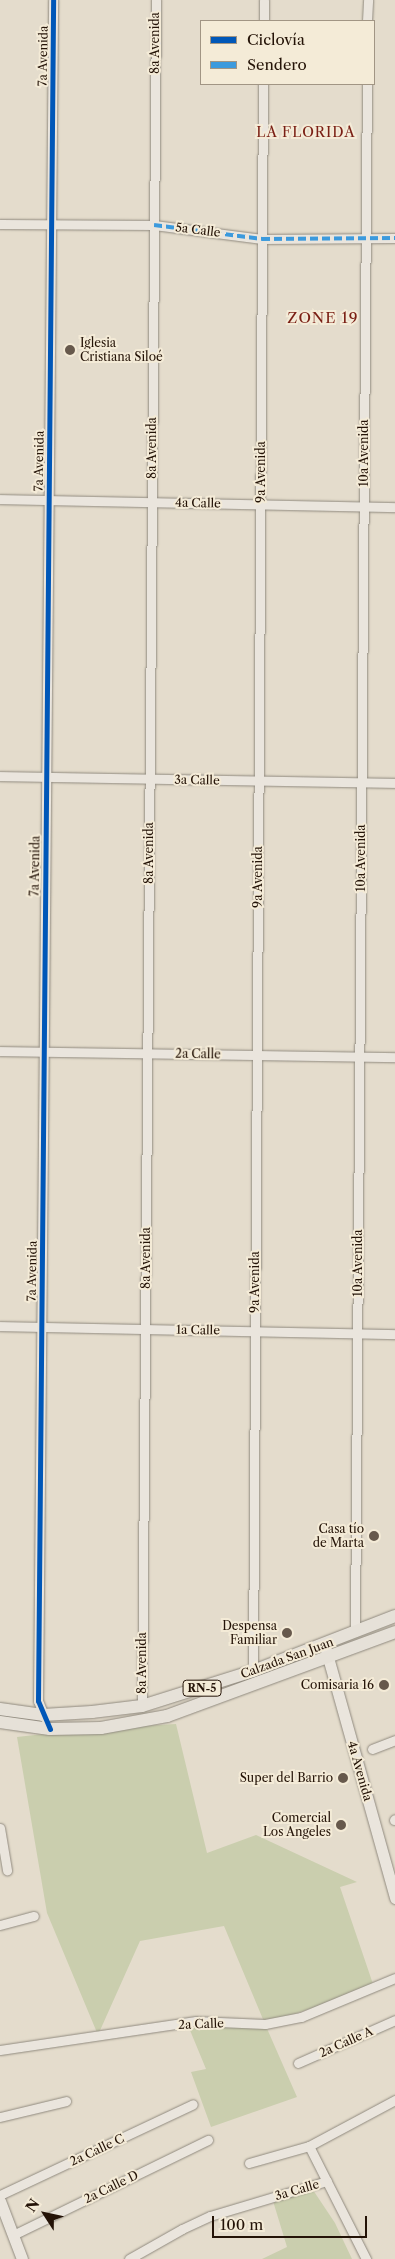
<!DOCTYPE html>
<meta charset="utf-8">
<style>
body{margin:0}
#map{position:relative;width:395px;height:2259px;overflow:hidden;background:#e4dccc;font-family:"Libre Caslon Text",serif}
div>[style]{position:absolute}
.green>*{inset:0;background:#caceae}
.roads{filter:drop-shadow(0 0 1px #908a7f) drop-shadow(0 0 1px #908a7f)}
.street>*{height:9px;margin:-4.5px;padding:0 4.5px;transform-origin:4.5px;border-radius:4.5px;background:#eae5dd}
.secondary>*{height:11px;margin:-5.5px;padding:0 5.5px;transform-origin:5.5px;border-radius:5.5px;background:#eae5dd}
.primary>*{height:12px;margin:-6px;padding:0 6px;transform-origin:6px;border-radius:6px;background:#e6e1d8}
.quiet>*{height:4px;margin-top:-2px;transform-origin:0;background:repeating-linear-gradient(90deg,#3c9add 0 8px,transparent 0 12px)}
.cycleway>*{height:5px;margin:-2.5px;padding:0 2.5px;transform-origin:2.5px;border-radius:2.5px;background:#0057b8}
.dots>*{width:14px;height:14px;translate:-50% -50%;box-sizing:border-box;border:2px solid #f4ebd7;border-radius:50%}
span{translate:-50% -50%;white-space:nowrap;text-align:center;line-height:1.15;-webkit-text-stroke:4px #f4ebd7;paint-order:stroke}
.shield-label span{padding:1px 4px;background:#f4ebd7;border:1px solid;border-radius:4px;-webkit-text-stroke-width:0}
.shield-label{font-size:11px;color:#241307;font-weight:700}
.street-label{font-size:12px;color:#241307}
.poi-label{font-size:12px;color:#241307}
.left{translate:0 -50%;text-align:left}
.right{translate:-100% -50%;text-align:right}
.neighbourhood-label{font-size:14px;color:#7a1f14;letter-spacing:1px}
.quarter-label{font-size:15px;color:#7a1f14;letter-spacing:1px}
.legend{position:absolute;left:200px;top:20px;width:175px;height:65px;box-sizing:border-box;background:#f4ebd7;border:1px solid #a19584;margin:0;padding:6px 9px;list-style:none;font-size:15px;color:#241307}
.legend li{display:flex;align-items:center;gap:10px;height:25px}
.legend b{width:25px;border:1px solid #a19584}
.north{position:absolute;left:20px;top:2189px;width:50px;height:50px;-webkit-text-stroke:4px #f4ebd7;paint-order:stroke;rotate:305deg;font-size:14px;font-weight:700;line-height:20px;text-align:center;color:#241307}
.north::after{content:'';display:block;margin:auto;width:18px;height:22px;background:#241307;clip-path:polygon(50% 0,100% 100%,50% 72%,0 100%)}
.scale{position:absolute;left:212px;top:2216px;width:155px;height:22px;box-sizing:border-box;border:2px solid #241307;border-top:0;padding-left:6px;font-size:15px;line-height:18px;white-space:nowrap;color:#241307;-webkit-text-stroke:4px #f4ebd7;paint-order:stroke}
</style>
<div id="map">
<div class="green">
<div style="clip-path:polygon(176px 1724px,207px 1853px,256px 1835px,357px 1882px,340px 1887px,374px 1987px,265px 2024px,297px 2097px,211px 2127px,191px 2072px,206px 2069px,187px 2023px,265px 2024px,224px 1926px,140px 1941px,98px 2035px,47px 1913px,17px 1737px,89px 1729px)"></div>
<div style="clip-path:polygon(313px 2190px,335px 2223px,352px 2259px,262px 2259px,287px 2247px,273px 2201px)"></div>
</div>
<div class="roads">
<div class="street">
<div style="left:264px;top:21px;width:21px;rotate:-90deg"></div>
<div style="left:367px;top:21px;width:21px;rotate:-87deg"></div>
<div style="left:0;top:224px;width:154px;rotate:0.4deg"></div>
<div style="left:154px;top:225px;width:109px;rotate:7.4deg"></div>
<div style="left:262px;top:239px;width:133px;rotate:-0.4deg"></div>
<div style="left:0;top:499px;width:395px;rotate:1.2deg"></div>
<div style="left:0;top:776px;width:395px;rotate:1deg"></div>
<div style="left:0;top:1051px;width:395px;rotate:0.9deg"></div>
<div style="left:0;top:1326px;width:395px;rotate:1.2deg"></div>
<div style="left:355px;top:1632px;width:1548px;rotate:-89.56deg"></div>
<div style="left:253px;top:1671px;width:1587px;rotate:-89.64deg"></div>
<div style="left:142px;top:1706px;width:1706px;rotate:-89.53deg"></div>
<div style="left:45px;top:1718px;width:18px;rotate:-112deg"></div>
<div style="left:38px;top:1701px;width:1701px;rotate:-89.49deg"></div>
<div style="left:372px;top:1749px;width:25px;rotate:-21deg"></div>
<div style="left:394px;top:1820px;width:1px;rotate:-45deg"></div>
<div style="left:0;top:1828px;width:43px;rotate:80.5deg"></div>
<div style="left:0;top:1925px;width:35px;rotate:-15deg"></div>
<div style="left:0;top:2050px;width:198px;rotate:-8.4deg"></div>
<div style="left:196px;top:2021px;width:69px;rotate:2.5deg"></div>
<div style="left:265px;top:2024px;width:37px;rotate:-11deg"></div>
<div style="left:301px;top:2017px;width:102px;rotate:-22.5deg"></div>
<div style="left:298px;top:2063px;width:106px;rotate:-23.9deg"></div>
<div style="left:0;top:2117px;width:68px;rotate:-13.6deg"></div>
<div style="left:309px;top:2146px;width:127px;rotate:63.2deg"></div>
<div style="left:249px;top:2163px;width:62px;rotate:-15.8deg"></div>
<div style="left:309px;top:2146px;width:98px;rotate:-28.1deg"></div>
<div style="left:0;top:2195px;width:213px;rotate:-25.2deg"></div>
<div style="left:13px;top:2235px;width:217px;rotate:-26deg"></div>
<div style="left:129px;top:2259px;width:61px;rotate:-29.5deg"></div>
<div style="left:182px;top:2229px;width:31px;rotate:-25deg"></div>
<div style="left:210px;top:2216px;width:122px;rotate:-16.7deg"></div>
</div>
<div class="secondary">
<div style="left:324px;top:1643px;width:265px;rotate:74.4deg"></div>
<div style="left:0;top:2201px;width:62px;rotate:69.2deg"></div>
</div>
<div class="primary">
<div style="left:0;top:1709px;width:43px;rotate:7.9deg"></div>
<div style="left:43px;top:1715px;width:49px;rotate:-3.5deg"></div>
<div style="left:92px;top:1712px;width:50px;rotate:-6.8deg"></div>
<div style="left:142px;top:1706px;width:116px;rotate:-17.5deg"></div>
<div style="left:253px;top:1671px;width:152px;rotate:-21.2deg"></div>
<div style="left:0;top:1722px;width:50px;rotate:8deg"></div>
<div style="left:50px;top:1729px;width:51px;rotate:-1.1deg"></div>
<div style="left:101px;top:1728px;width:67px;rotate:-10.3deg"></div>
<div style="left:167px;top:1716px;width:243px;rotate:-20.2deg"></div>
</div>
</div>
<div class="quiet">
<div style="left:154px;top:225px;width:109px;rotate:7.4deg"></div>
<div style="left:262px;top:239px;width:133px;rotate:-0.4deg"></div>
</div>
<div class="cycleway">
<div style="left:50px;top:1729px;width:30px;rotate:-113deg"></div>
<div style="left:38px;top:1701px;width:1701px;rotate:-89.49deg"></div>
</div>
<div class="dots">
<div style="left:70px;top:350px;background:#67594c"></div>
<div style="left:374px;top:1536px;background:#67594c"></div>
<div style="left:287px;top:1633px;background:#67594c"></div>
<div style="left:384px;top:1685px;background:#67594c"></div>
<div style="left:343px;top:1778px;background:#67594c"></div>
<div style="left:341px;top:1825px;background:#67594c"></div>
</div>
<div class="shield-label">
<span style="left:202px;top:1688px">RN-5</span>
</div>
<div class="street-label">
<span style="left:155px;top:43px;rotate:-90deg">8a Avenida</span>
<span style="left:43px;top:56px;rotate:-89deg">7a Avenida</span>
<span style="left:198px;top:230px;rotate:7deg">5a Calle</span>
<span style="left:152px;top:448px;rotate:-90deg">8a Avenida</span>
<span style="left:364px;top:453px;rotate:-90deg">10a Avenida</span>
<span style="left:39px;top:461px;rotate:-89deg">7a Avenida</span>
<span style="left:261px;top:472px;rotate:-90deg">9a Avenida</span>
<span style="left:198px;top:503px;rotate:1deg">4a Calle</span>
<span style="left:197px;top:780px;rotate:1deg">3a Calle</span>
<span style="left:149px;top:853px;rotate:-90deg">8a Avenida</span>
<span style="left:361px;top:858px;rotate:-90deg">10a Avenida</span>
<span style="left:35px;top:866px;rotate:-89deg">7a Avenida</span>
<span style="left:258px;top:877px;rotate:-90deg">9a Avenida</span>
<span style="left:198px;top:1054px;rotate:1deg">2a Calle</span>
<span style="left:146px;top:1258px;rotate:-90deg">8a Avenida</span>
<span style="left:358px;top:1263px;rotate:-90deg">10a Avenida</span>
<span style="left:32px;top:1271px;rotate:-89deg">7a Avenida</span>
<span style="left:255px;top:1282px;rotate:-90deg">9a Avenida</span>
<span style="left:198px;top:1330px;rotate:1deg">1a Calle</span>
<span style="left:287px;top:1658px;rotate:-20deg">Calzada San Juan</span>
<span style="left:142px;top:1663px;rotate:-90deg">8a Avenida</span>
<span style="left:360px;top:1771px;rotate:74deg">4a Avenida</span>
<span style="left:201px;top:2024px;rotate:-2deg">2a Calle</span>
<span style="left:346px;top:2042px;rotate:-24deg">2a Calle A</span>
<span style="left:97px;top:2150px;rotate:-25deg">2a Calle C</span>
<span style="left:111px;top:2187px;rotate:-26deg">2a Calle D</span>
<span style="left:297px;top:2190px;rotate:-16deg">3a Calle</span>
</div>
<div class="poi-label">
<span class="left" style="left:80px;top:350px">Iglesia<br>Cristiana Siloé</span>
<span class="right" style="left:364px;top:1536px">Casa tío<br>de Marta</span>
<span class="right" style="left:277px;top:1633px">Despensa<br>Familiar</span>
<span class="right" style="left:374px;top:1685px">Comisaria 16</span>
<span class="right" style="left:333px;top:1778px">Super del Barrio</span>
<span class="right" style="left:331px;top:1825px">Comercial<br>Los Angeles</span>
</div>
<div class="neighbourhood-label">
<span style="left:306px;top:132px">LA FLORIDA</span>
</div>
<div class="quarter-label">
<span style="left:323px;top:318px">ZONE 19</span>
</div>
<ul class="legend">
<li><b style="height:6px;background:#0057b8"></b>Ciclovía</li>
<li><b style="height:6px;background:#3c9add"></b>Sendero</li>
</ul>
<div class="north">N</div>
<div class="scale">100 m</div>
</div>
